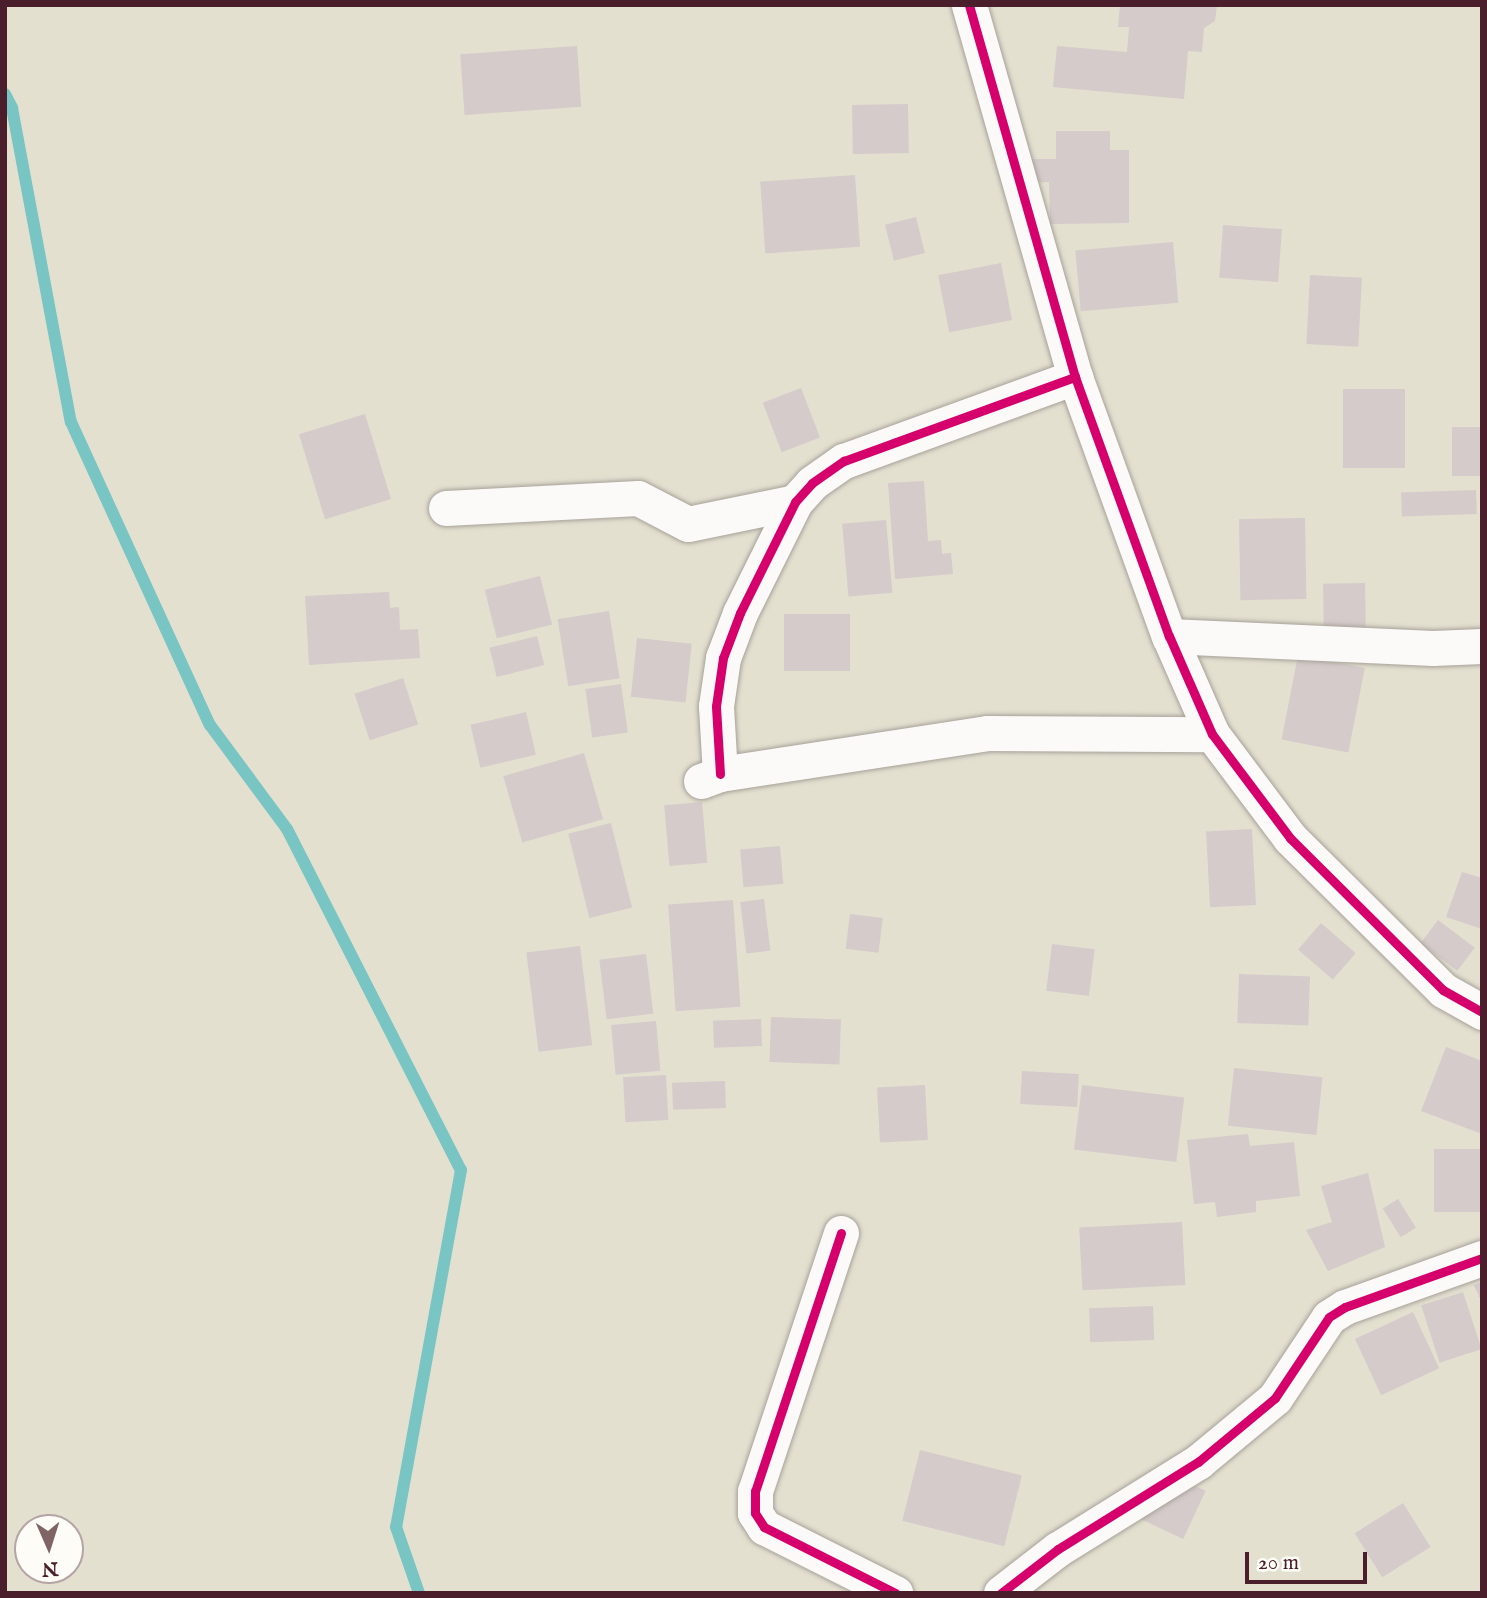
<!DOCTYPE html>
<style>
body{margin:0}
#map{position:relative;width:1487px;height:1598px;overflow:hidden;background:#e3e0d0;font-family:"IM FELL English",serif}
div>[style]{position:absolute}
.stream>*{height:12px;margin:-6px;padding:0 6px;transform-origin:6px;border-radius:6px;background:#78c5c4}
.building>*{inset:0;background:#d4cbca;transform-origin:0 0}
.roads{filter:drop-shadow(0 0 2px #a8a199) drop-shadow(0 0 2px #a8a199)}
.street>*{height:35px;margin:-17.5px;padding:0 17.5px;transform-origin:17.5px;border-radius:17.5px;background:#fbfaf8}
.cycleway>*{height:9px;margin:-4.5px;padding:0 4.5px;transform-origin:4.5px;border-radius:4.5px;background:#d6006c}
span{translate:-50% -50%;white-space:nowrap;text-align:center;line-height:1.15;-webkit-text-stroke:6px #fdfcf7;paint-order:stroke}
.frame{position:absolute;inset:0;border:7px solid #4a1f2b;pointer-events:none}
.north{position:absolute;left:14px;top:1514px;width:70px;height:70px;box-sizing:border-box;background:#fdfcf7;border:2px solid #b5a4a5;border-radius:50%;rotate:177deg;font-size:19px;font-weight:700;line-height:28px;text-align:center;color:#4a1f2b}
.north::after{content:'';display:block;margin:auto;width:24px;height:32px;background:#806365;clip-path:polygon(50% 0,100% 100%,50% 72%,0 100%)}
.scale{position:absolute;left:1245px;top:1552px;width:122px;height:32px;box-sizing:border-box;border:4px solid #4a1f2b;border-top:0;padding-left:9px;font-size:21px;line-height:24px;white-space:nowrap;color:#4a1f2b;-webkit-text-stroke:5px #fdfcf7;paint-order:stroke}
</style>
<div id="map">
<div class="stream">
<div style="left:5px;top:94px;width:16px;rotate:63deg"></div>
<div style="left:12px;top:108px;width:319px;rotate:79.4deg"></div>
<div style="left:71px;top:422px;width:333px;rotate:65.4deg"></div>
<div style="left:210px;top:725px;width:129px;rotate:53.5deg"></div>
<div style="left:287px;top:829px;width:383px;rotate:63deg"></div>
<div style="left:461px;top:1170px;width:363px;rotate:100.3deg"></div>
<div style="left:396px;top:1527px;width:70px;rotate:70.8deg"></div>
</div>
<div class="building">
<div style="clip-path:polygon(1120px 5px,1217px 5px,1215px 21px,1204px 28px,1202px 52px,1188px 51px,1184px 99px,1053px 87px,1057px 46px,1127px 52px,1129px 27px,1118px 27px)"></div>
<div style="left:577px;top:46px;width:61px;height:117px;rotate:86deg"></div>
<div style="left:908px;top:104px;width:49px;height:56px;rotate:89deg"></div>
<div style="clip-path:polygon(1056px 131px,1110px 131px,1110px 150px,1129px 150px,1129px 223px,1050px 224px,1049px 182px,1028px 183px,1028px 159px,1056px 159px)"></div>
<div style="left:855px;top:175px;width:72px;height:95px;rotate:86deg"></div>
<div style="left:916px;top:217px;width:37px;height:32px;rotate:76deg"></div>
<div style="left:1223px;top:225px;width:59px;height:53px;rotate:4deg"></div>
<div style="left:1173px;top:242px;width:61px;height:98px;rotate:85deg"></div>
<div style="left:1001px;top:263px;width:58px;height:64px;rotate:79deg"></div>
<div style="left:1310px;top:275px;width:52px;height:69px;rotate:3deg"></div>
<div style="left:801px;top:388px;width:53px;height:41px;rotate:69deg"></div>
<div style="left:1343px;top:389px;width:62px;height:79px"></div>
<div style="left:365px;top:414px;width:89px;height:69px;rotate:73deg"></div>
<div style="left:1452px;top:427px;width:30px;height:49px"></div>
<div style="clip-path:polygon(924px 481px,928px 541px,941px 540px,942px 554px,951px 553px,953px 574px,895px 579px,888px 483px)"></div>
<div style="left:1476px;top:490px;width:24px;height:75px;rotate:88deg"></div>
<div style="left:1305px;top:518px;width:81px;height:66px;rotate:89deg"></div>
<div style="left:886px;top:520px;width:73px;height:44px;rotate:85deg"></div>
<div style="left:540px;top:576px;width:50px;height:57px;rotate:76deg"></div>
<div style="left:1365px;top:583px;width:46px;height:42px;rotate:89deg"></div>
<div style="clip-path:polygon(389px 592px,390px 608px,399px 607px,400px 630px,418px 629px,420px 658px,309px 665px,305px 596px)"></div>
<div style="left:609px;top:611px;width:68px;height:52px;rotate:81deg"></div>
<div style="left:784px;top:614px;width:66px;height:57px"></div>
<div style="left:537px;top:636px;width:30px;height:49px;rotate:76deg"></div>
<div style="left:637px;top:638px;width:55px;height:59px;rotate:6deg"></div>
<div style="left:1298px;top:655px;width:68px;height:86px;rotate:11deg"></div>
<div style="left:403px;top:678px;width:49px;height:51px;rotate:72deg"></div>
<div style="left:621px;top:684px;width:49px;height:36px;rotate:82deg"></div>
<div style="left:526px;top:712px;width:44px;height:57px;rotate:77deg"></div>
<div style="left:584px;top:753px;width:69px;height:84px;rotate:74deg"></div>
<div style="left:702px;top:802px;width:61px;height:38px;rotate:85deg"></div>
<div style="left:611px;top:823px;width:87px;height:44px;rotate:76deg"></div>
<div style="left:1252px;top:829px;width:76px;height:46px;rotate:87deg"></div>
<div style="left:780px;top:846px;width:38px;height:40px;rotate:85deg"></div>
<div style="clip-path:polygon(1462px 872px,1482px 878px,1482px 929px,1446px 917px)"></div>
<div style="left:764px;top:899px;width:52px;height:24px;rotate:83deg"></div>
<div style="left:733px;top:900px;width:107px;height:65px;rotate:86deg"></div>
<div style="left:850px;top:914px;width:33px;height:35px;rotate:7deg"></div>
<div style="left:1438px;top:920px;width:46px;height:29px;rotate:37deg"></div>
<div style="left:1321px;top:923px;width:46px;height:35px;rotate:41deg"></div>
<div style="left:1052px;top:944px;width:43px;height:47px;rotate:7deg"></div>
<div style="left:580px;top:946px;width:100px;height:54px;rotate:83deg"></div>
<div style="left:646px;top:954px;width:60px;height:47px;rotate:83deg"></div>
<div style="left:1239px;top:974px;width:71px;height:49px;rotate:2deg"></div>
<div style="left:771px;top:1017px;width:70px;height:45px;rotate:2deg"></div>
<div style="left:761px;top:1019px;width:27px;height:48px;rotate:88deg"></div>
<div style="left:656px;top:1021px;width:50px;height:45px;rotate:85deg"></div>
<div style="clip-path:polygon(1446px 1047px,1482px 1061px,1482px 1134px,1421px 1111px)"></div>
<div style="left:1234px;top:1068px;width:89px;height:58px;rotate:6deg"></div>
<div style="left:1022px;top:1071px;width:57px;height:33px;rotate:3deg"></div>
<div style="left:666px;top:1075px;width:45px;height:43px;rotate:87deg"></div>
<div style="left:725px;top:1081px;width:27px;height:53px;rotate:88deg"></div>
<div style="left:925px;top:1085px;width:55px;height:48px;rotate:87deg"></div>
<div style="left:1082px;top:1085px;width:103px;height:65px;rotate:7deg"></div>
<div style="clip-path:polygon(1248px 1134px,1250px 1146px,1294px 1142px,1300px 1196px,1256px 1201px,1256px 1212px,1217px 1217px,1215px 1202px,1194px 1204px,1187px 1140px)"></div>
<div style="left:1482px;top:1149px;width:63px;height:48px;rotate:90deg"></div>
<div style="clip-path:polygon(1368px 1173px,1385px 1247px,1328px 1271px,1306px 1230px,1332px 1222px,1321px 1186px)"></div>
<div style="left:1398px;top:1199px;width:34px;height:18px;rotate:58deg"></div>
<div style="left:1182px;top:1222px;width:63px;height:103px;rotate:87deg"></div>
<div style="clip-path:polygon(1482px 1282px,1482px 1303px,1474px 1285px)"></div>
<div style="left:1463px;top:1292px;width:60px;height:44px;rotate:72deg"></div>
<div style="left:1153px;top:1306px;width:34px;height:64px;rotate:88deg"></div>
<div style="left:1413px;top:1312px;width:62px;height:64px;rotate:65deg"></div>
<div style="left:920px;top:1450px;width:105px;height:73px;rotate:14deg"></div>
<div style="left:1163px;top:1471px;width:47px;height:53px;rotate:25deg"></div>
<div style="left:1403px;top:1503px;width:52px;height:57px;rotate:58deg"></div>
</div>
<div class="roads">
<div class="street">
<div style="left:969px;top:5px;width:387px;rotate:74.1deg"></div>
<div style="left:1075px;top:377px;width:276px;rotate:70.1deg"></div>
<div style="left:1169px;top:636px;width:107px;rotate:66.3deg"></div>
<div style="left:1212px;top:734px;width:130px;rotate:53.1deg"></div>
<div style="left:1290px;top:838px;width:216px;rotate:44.8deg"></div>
<div style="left:1443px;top:990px;width:45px;rotate:29.4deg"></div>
<div style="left:446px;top:508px;width:192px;rotate:-3deg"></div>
<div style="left:638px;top:498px;width:56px;rotate:27.5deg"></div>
<div style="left:688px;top:524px;width:109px;rotate:-11.6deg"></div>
<div style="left:1169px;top:636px;width:264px;rotate:2.6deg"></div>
<div style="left:1433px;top:648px;width:49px;rotate:-2.3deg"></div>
<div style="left:720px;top:774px;width:68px;rotate:-93.4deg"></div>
<div style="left:716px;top:706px;width:49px;rotate:-81.7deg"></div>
<div style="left:723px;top:658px;width:48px;rotate:-69.3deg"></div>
<div style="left:740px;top:613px;width:124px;rotate:-63.6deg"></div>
<div style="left:795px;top:502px;width:25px;rotate:-48deg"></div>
<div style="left:812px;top:483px;width:39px;rotate:-35deg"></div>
<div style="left:844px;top:461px;width:246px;rotate:-20deg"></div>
<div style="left:701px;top:781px;width:20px;rotate:-20deg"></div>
<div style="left:720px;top:774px;width:270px;rotate:-8.7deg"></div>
<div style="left:987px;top:733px;width:225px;rotate:0.3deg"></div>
<div style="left:841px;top:1233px;width:272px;rotate:108.4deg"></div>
<div style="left:755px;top:1491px;width:22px;rotate:90deg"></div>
<div style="left:755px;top:1513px;width:17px;rotate:57deg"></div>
<div style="left:764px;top:1527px;width:147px;rotate:26.7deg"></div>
<div style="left:1001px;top:1593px;width:72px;rotate:-37.7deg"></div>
<div style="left:1058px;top:1549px;width:165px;rotate:-31.9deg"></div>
<div style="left:1198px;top:1462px;width:100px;rotate:-39.7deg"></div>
<div style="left:1275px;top:1398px;width:97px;rotate:-56.3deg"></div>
<div style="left:1329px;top:1317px;width:19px;rotate:-32deg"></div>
<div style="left:1345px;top:1307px;width:145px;rotate:-19.7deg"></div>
</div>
</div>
<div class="cycleway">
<div style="left:969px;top:5px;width:387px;rotate:74.1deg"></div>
<div style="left:1075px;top:377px;width:276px;rotate:70.1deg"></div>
<div style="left:1169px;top:636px;width:107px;rotate:66.3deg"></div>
<div style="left:1212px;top:734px;width:130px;rotate:53.1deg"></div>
<div style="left:1290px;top:838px;width:216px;rotate:44.8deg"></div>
<div style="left:1443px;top:990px;width:45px;rotate:29.4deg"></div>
<div style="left:720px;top:774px;width:68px;rotate:-93.4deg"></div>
<div style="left:716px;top:706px;width:49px;rotate:-81.7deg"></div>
<div style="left:723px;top:658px;width:48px;rotate:-69.3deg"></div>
<div style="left:740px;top:613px;width:124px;rotate:-63.6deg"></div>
<div style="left:795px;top:502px;width:25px;rotate:-48deg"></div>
<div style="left:812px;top:483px;width:39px;rotate:-35deg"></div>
<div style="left:844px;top:461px;width:246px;rotate:-20deg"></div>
<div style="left:841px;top:1233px;width:272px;rotate:108.4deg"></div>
<div style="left:755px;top:1491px;width:22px;rotate:90deg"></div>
<div style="left:755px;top:1513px;width:17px;rotate:57deg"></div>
<div style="left:764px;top:1527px;width:147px;rotate:26.7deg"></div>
<div style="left:1001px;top:1593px;width:72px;rotate:-37.7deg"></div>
<div style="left:1058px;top:1549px;width:165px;rotate:-31.9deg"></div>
<div style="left:1198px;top:1462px;width:100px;rotate:-39.7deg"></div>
<div style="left:1275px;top:1398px;width:97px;rotate:-56.3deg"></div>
<div style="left:1329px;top:1317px;width:19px;rotate:-32deg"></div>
<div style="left:1345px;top:1307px;width:145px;rotate:-19.7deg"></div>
</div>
<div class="frame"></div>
<div class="north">N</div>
<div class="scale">20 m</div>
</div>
